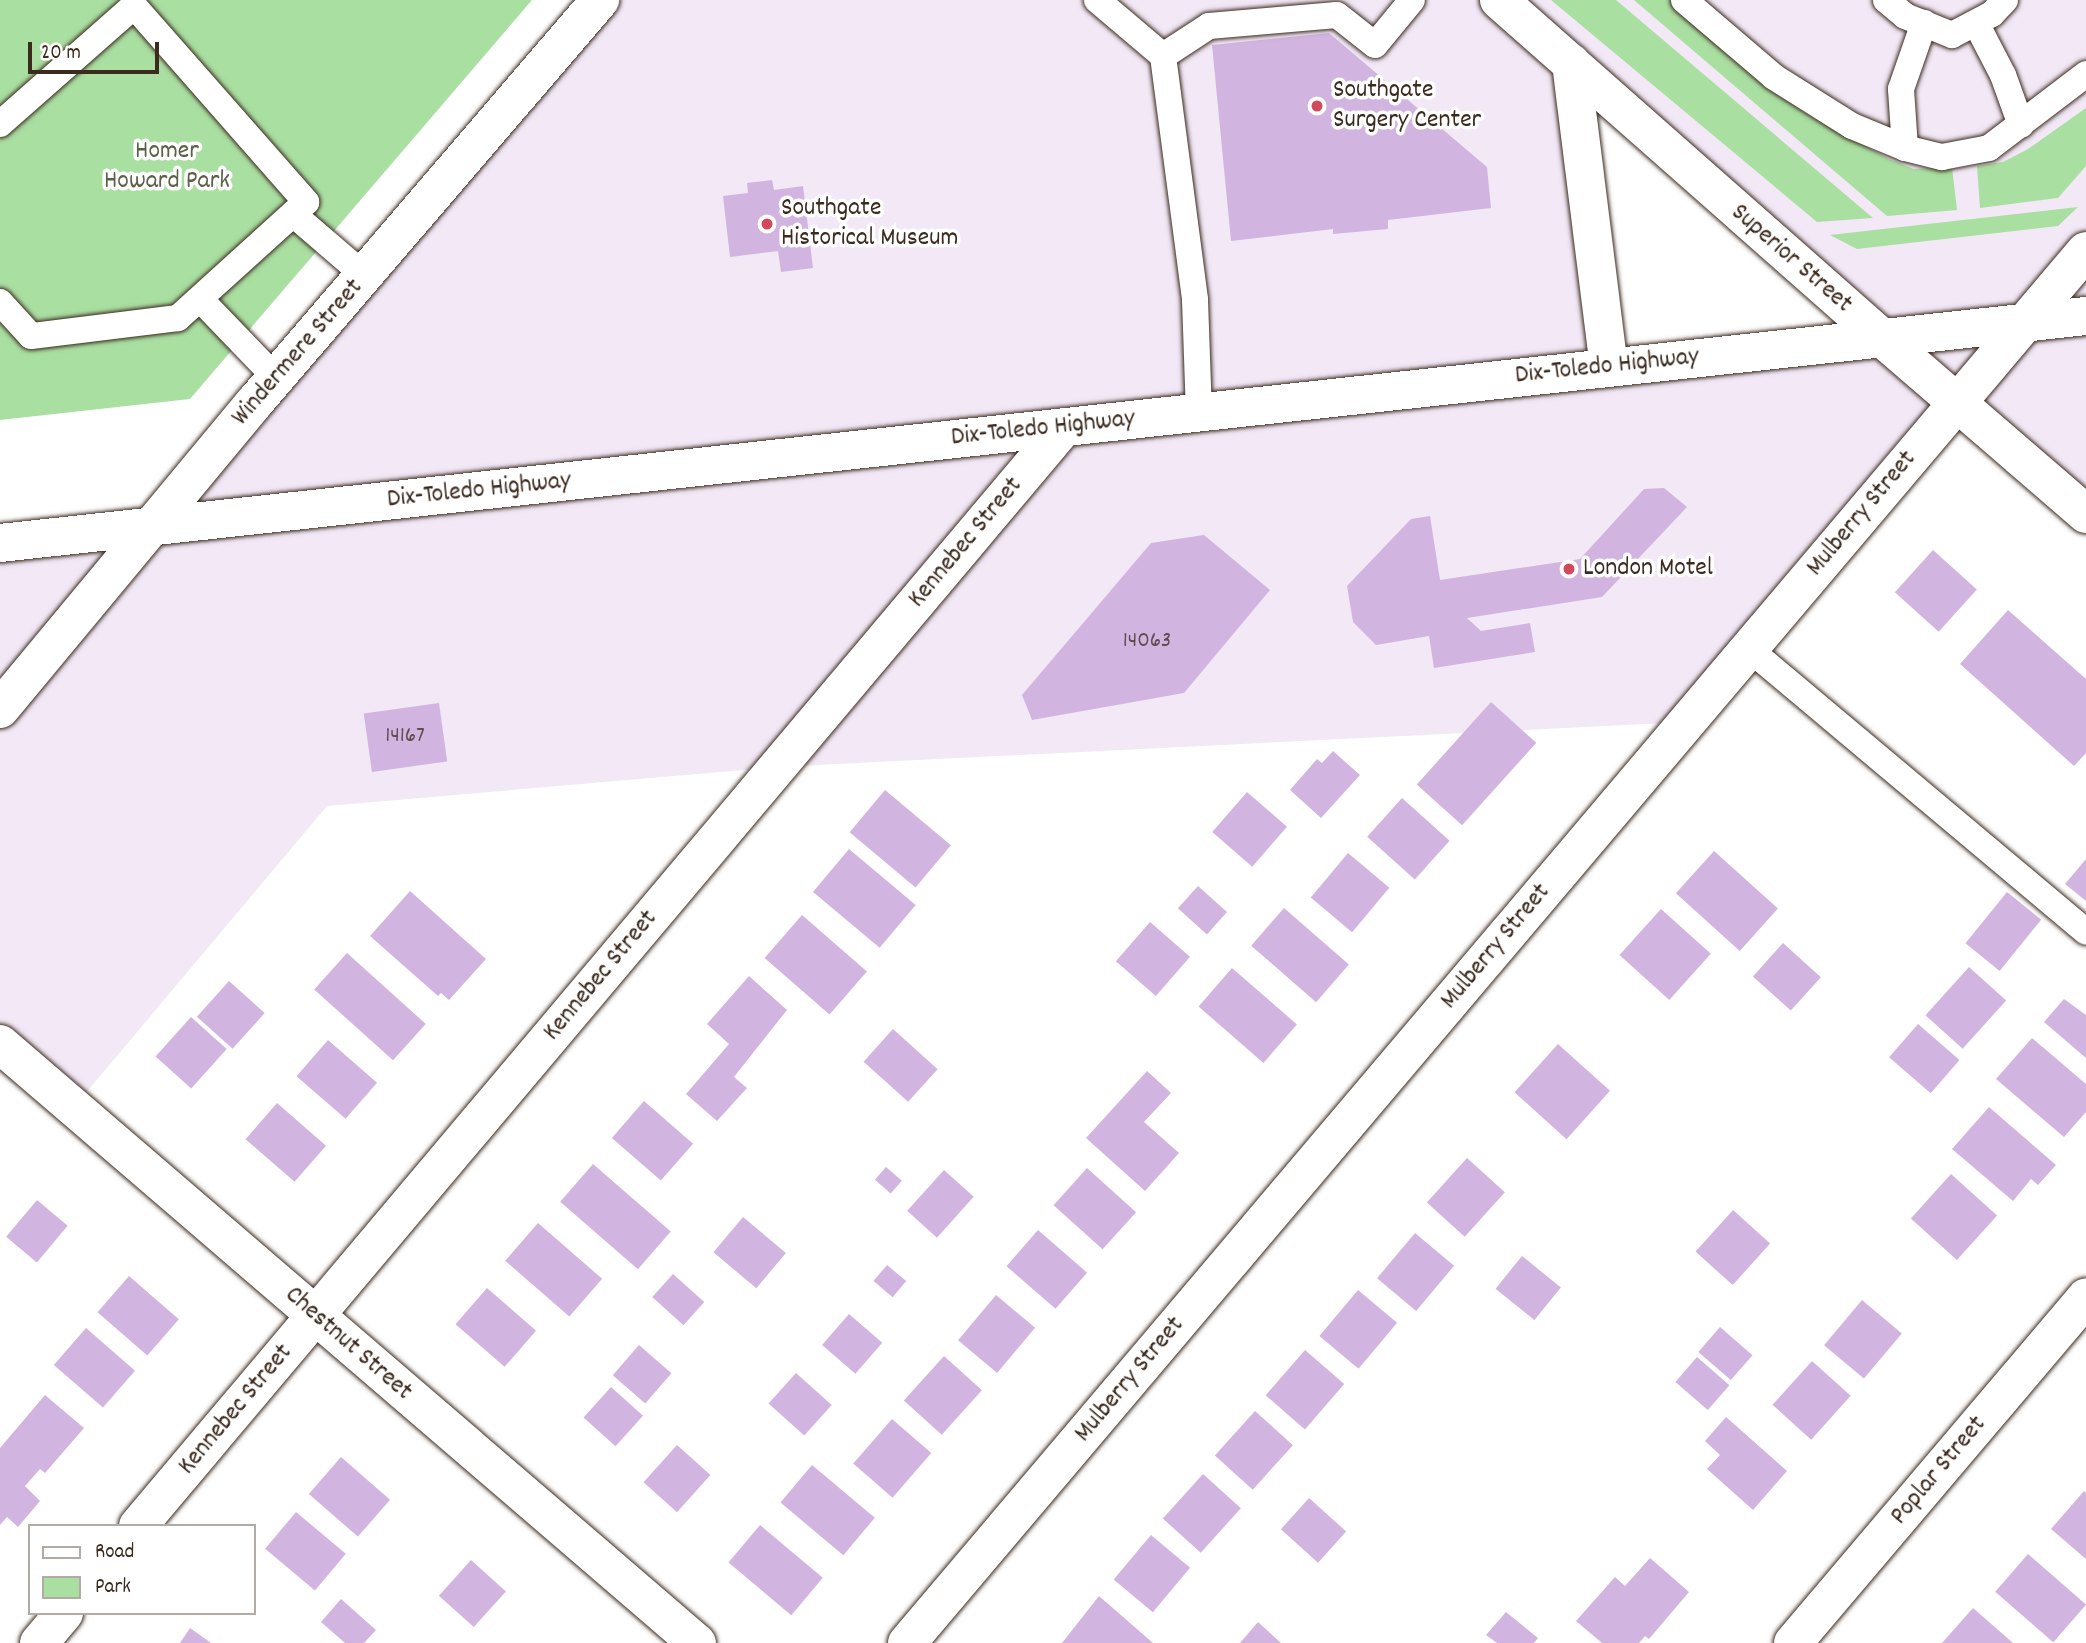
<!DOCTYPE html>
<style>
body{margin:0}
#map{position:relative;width:2086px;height:1643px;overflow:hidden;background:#fff;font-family:Dekko,sans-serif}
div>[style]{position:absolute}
.built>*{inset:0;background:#f2e8f6}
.green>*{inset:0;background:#aadfa2}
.building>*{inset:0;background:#d2b4e1;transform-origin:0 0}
.roads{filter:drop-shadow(0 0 2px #3b2a1e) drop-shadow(0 0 2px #3b2a1e)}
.lane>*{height:26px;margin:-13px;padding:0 13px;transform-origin:13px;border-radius:13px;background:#fff}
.street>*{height:38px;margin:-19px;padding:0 19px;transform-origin:19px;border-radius:19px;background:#fff}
.secondary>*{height:38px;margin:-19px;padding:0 19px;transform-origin:19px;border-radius:19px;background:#fff}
.primary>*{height:38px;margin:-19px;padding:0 19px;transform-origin:19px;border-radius:19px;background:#fff}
.dots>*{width:19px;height:19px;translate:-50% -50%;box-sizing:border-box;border:4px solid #fff;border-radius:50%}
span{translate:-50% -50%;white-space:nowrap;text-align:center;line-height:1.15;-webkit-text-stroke:7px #fff;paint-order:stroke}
.number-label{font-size:23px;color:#614c4f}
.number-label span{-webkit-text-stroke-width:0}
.poi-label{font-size:26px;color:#3b2a1e}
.left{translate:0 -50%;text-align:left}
.park-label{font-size:26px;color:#5c6046}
.street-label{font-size:26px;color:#3b2a1e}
.legend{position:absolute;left:28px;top:1524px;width:228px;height:91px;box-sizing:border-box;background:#fff;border:2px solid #b1aaa5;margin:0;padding:9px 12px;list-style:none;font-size:21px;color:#3b2a1e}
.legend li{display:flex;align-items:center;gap:14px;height:35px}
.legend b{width:35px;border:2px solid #b1aaa5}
.scale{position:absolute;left:28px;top:42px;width:131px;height:32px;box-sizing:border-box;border:4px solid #3b2a1e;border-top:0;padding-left:9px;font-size:21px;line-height:24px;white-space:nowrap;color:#3b2a1e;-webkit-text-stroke:5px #fff;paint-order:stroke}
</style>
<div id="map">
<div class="built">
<div style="clip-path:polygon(evenodd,600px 0,2086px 0,2086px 514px,1956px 403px,1686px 722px,777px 767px,327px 806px,74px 1107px,0 1044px,0 543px,152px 526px,600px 0,1572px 64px,1880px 337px,1609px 367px,1572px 64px)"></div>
</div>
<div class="green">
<div style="clip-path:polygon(0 0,532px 0,190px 399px,0 420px)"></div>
<div style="clip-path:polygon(1551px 0,1616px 0,1873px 218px,1817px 222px)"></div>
<div style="clip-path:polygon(1634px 0,1675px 0,1842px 134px,1889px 159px,1914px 169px,1952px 167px,1957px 210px,1887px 216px)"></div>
<div style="clip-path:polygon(2086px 108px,2086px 166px,2058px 198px,1980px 208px,1977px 166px,2003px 162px,2028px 149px)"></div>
<div style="clip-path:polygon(2078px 207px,2058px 226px,1857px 249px,1830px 235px)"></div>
</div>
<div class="building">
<div style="clip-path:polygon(1329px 33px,1487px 167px,1491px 208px,1388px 220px,1388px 229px,1333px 234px,1333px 229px,1231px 241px,1212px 45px)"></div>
<div style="clip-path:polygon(772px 180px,774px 190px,803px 186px,813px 268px,781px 272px,778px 251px,730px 257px,723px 196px,748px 193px,747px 183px)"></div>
<div style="clip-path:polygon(1664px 488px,1687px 507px,1602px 597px,1467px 618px,1481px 631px,1530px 623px,1535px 652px,1434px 668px,1429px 636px,1376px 645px,1353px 622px,1347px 586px,1411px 519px,1430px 516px,1440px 580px,1580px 559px,1644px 489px)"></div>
<div style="clip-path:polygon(1204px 535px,1270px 590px,1184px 693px,1032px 720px,1022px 695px,1151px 543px)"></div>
<div style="left:1933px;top:550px;width:59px;height:57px;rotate:42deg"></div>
<div style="clip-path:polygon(2008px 610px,2086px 679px,2086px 753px,2074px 766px,1960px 664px)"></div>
<div style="left:1491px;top:702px;width:61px;height:111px;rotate:42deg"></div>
<div style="left:439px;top:703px;width:59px;height:76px;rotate:82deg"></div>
<div style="clip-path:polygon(1333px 751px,1360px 775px,1321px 818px,1290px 790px,1317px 759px,1322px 763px)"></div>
<div style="left:885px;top:790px;width:86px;height:55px;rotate:40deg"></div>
<div style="left:1247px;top:792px;width:53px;height:53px;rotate:41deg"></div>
<div style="left:1402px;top:798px;width:64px;height:52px;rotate:42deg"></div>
<div style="left:849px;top:849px;width:87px;height:56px;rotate:40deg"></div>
<div style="left:1714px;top:851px;width:86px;height:57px;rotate:42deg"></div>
<div style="left:1348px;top:853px;width:54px;height:58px;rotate:40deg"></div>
<div style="clip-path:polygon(2086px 859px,2086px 901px,2065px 884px)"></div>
<div style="left:1198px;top:886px;width:39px;height:30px;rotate:42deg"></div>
<div style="clip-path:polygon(410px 891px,486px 959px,449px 1000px,441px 993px,438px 996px,370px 936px)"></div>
<div style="left:2007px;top:892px;width:44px;height:66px;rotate:39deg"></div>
<div style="left:1284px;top:908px;width:86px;height:50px;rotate:41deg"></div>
<div style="left:1661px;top:909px;width:67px;height:62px;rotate:42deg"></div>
<div style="left:802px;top:915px;width:86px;height:57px;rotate:41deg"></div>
<div style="left:1150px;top:922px;width:53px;height:52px;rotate:41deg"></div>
<div style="left:1783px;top:943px;width:51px;height:45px;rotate:42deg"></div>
<div style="left:347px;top:953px;width:106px;height:49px;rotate:42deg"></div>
<div style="left:1969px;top:967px;width:50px;height:65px;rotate:42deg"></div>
<div style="left:1232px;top:968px;width:86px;height:51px;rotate:41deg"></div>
<div style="clip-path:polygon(749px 976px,787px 1010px,734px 1077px,747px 1088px,717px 1121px,686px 1094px,729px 1044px,707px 1024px)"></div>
<div style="left:229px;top:981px;width:48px;height:48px;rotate:42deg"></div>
<div style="clip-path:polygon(2064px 999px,2086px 1015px,2086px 1058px,2044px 1022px)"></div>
<div style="left:191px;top:1017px;width:48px;height:53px;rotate:42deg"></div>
<div style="left:1918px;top:1024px;width:55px;height:44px;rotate:41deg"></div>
<div style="left:893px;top:1029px;width:60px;height:44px;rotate:42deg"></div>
<div style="clip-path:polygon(2032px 1038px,2086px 1084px,2086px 1112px,2064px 1137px,1996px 1079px)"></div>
<div style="left:328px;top:1040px;width:65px;height:48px;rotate:41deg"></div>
<div style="left:1558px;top:1044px;width:70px;height:65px;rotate:42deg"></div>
<div style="clip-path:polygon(1147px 1071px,1171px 1093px,1144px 1122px,1179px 1153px,1145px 1191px,1086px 1138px)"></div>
<div style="left:644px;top:1101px;width:65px;height:49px;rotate:41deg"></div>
<div style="left:277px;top:1103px;width:65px;height:48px;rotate:41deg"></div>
<div style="clip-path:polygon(1989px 1107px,2056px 1165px,2038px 1185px,2031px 1179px,2013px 1201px,1952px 1149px)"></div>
<div style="left:1467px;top:1158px;width:51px;height:60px;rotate:42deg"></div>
<div style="left:593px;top:1164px;width:103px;height:50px;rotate:41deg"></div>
<div style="left:886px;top:1167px;width:21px;height:17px;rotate:41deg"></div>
<div style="left:1087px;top:1168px;width:66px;height:50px;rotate:42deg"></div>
<div style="left:944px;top:1170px;width:40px;height:55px;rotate:42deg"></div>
<div style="left:1951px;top:1174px;width:62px;height:60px;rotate:42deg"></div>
<div style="left:37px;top:1200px;width:40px;height:48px;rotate:40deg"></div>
<div style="left:1733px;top:1210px;width:50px;height:56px;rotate:42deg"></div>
<div style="left:743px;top:1217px;width:56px;height:46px;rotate:40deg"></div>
<div style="left:538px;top:1223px;width:85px;height:50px;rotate:41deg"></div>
<div style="left:1038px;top:1230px;width:65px;height:48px;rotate:41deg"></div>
<div style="left:1415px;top:1233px;width:51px;height:59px;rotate:40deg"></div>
<div style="left:1522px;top:1256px;width:50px;height:42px;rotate:39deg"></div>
<div style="left:887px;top:1265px;width:25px;height:21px;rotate:40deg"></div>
<div style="left:673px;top:1274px;width:42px;height:31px;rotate:42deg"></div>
<div style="left:129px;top:1276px;width:66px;height:48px;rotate:41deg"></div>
<div style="left:487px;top:1288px;width:65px;height:48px;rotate:41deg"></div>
<div style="left:1358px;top:1290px;width:51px;height:60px;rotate:40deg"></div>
<div style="left:996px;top:1295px;width:51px;height:59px;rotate:40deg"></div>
<div style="left:1862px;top:1300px;width:52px;height:59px;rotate:40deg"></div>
<div style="left:849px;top:1314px;width:44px;height:41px;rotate:41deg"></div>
<div style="left:1720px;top:1327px;width:43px;height:33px;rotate:41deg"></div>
<div style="left:86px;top:1328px;width:65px;height:49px;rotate:41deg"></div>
<div style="left:639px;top:1345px;width:43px;height:40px;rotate:41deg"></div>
<div style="left:1305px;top:1350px;width:52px;height:60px;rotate:41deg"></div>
<div style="left:944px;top:1356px;width:51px;height:60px;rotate:42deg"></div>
<div style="left:1697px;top:1357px;width:43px;height:33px;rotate:41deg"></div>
<div style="left:1812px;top:1361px;width:52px;height:59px;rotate:42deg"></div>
<div style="left:796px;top:1373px;width:48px;height:41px;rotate:42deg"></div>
<div style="left:611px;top:1387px;width:43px;height:41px;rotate:42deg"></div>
<div style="clip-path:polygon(45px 1395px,84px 1428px,45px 1473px,40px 1469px,25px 1486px,40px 1501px,18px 1527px,7px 1517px,0 1525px,0 1448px)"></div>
<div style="left:1255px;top:1411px;width:51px;height:60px;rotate:42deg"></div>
<div style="clip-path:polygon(1726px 1417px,1787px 1471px,1753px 1510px,1707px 1469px,1720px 1455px,1705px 1441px)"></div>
<div style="left:892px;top:1419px;width:52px;height:59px;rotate:41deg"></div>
<div style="left:677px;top:1445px;width:45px;height:50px;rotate:42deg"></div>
<div style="left:341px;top:1457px;width:65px;height:49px;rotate:41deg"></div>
<div style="left:812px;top:1465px;width:82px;height:49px;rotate:40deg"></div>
<div style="left:1203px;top:1474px;width:51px;height:60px;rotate:42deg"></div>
<div style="clip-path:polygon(2084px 1491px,2086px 1493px,2086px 1559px,2051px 1529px)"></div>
<div style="left:1309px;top:1498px;width:50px;height:42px;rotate:42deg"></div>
<div style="left:296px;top:1512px;width:65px;height:48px;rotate:40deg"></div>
<div style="left:760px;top:1525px;width:82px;height:49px;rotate:40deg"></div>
<div style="left:1151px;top:1535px;width:51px;height:58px;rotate:40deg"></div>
<div style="left:2028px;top:1554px;width:77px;height:50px;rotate:41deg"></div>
<div style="clip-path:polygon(1650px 1558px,1689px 1592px,1649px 1639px,1645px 1636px,1639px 1643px,1602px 1643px,1576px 1621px,1615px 1577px,1625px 1586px)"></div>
<div style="left:471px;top:1560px;width:47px;height:48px;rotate:42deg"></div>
<div style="clip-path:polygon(1099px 1596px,1153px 1643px,1062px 1643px)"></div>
<div style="clip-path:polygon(341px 1599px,376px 1630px,364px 1643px,345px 1643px,321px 1622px)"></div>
<div style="clip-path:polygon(1973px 1608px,2013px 1643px,1942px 1643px)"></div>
<div style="clip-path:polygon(1506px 1612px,1538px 1638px,1534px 1643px,1497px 1643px,1486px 1635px)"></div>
<div style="clip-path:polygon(1258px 1622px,1281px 1643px,1240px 1643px)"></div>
<div style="clip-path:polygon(190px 1628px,211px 1643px,180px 1643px)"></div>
</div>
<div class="roads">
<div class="lane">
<div style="left:1097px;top:0;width:87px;rotate:40.3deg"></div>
<div style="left:1163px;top:56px;width:246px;rotate:82.5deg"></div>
<div style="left:1195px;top:300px;width:112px;rotate:88deg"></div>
<div style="left:1684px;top:0;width:118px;rotate:40.5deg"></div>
<div style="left:1774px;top:77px;width:92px;rotate:32.1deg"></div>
<div style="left:1852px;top:126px;width:57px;rotate:22.5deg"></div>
<div style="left:1905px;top:148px;width:38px;rotate:14deg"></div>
<div style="left:1942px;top:157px;width:48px;rotate:-10.8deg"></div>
<div style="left:1989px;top:148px;width:122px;rotate:-37.3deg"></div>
<div style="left:1886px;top:0;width:25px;rotate:40deg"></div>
<div style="left:1905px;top:16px;width:51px;rotate:22deg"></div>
<div style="left:1952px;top:35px;width:45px;rotate:-27.7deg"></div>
<div style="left:1992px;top:14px;width:19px;rotate:-47deg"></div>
<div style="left:1976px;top:23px;width:59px;rotate:62.6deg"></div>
<div style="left:2003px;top:75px;width:53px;rotate:70.2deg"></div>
<div style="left:1163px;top:56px;width:55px;rotate:-33.1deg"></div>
<div style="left:1209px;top:26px;width:128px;rotate:-4.9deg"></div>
<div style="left:1337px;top:15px;width:48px;rotate:38.3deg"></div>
<div style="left:1375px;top:45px;width:58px;rotate:-50.6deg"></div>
<div style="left:0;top:124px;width:179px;rotate:-41.4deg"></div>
<div style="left:134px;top:6px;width:261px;rotate:48.7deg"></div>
<div style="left:306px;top:202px;width:173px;rotate:137.8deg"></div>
<div style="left:178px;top:318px;width:148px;rotate:173deg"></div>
<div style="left:31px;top:336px;width:46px;rotate:-132.4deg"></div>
<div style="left:1905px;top:148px;width:59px;rotate:-93.9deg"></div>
<div style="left:1901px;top:89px;width:70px;rotate:-70.8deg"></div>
<div style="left:293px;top:214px;width:95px;rotate:40.7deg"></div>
<div style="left:200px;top:299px;width:111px;rotate:46.1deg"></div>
<div style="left:1748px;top:648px;width:441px;rotate:40deg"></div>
</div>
<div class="street">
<div style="left:1499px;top:0;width:509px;rotate:41.42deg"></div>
<div style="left:0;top:709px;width:399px;rotate:-50.3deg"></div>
<div style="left:255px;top:402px;width:530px;rotate:-49.36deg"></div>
<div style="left:0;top:1044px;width:919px;rotate:40.68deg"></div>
<div style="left:138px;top:1526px;width:1437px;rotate:-49.88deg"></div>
<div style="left:39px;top:1643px;width:39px;rotate:-50deg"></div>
<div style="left:907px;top:1643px;width:1824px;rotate:-49.74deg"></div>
<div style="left:1793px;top:1643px;width:453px;rotate:-49.7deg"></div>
</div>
<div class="secondary">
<div style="left:1881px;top:337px;width:271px;rotate:40.8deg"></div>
</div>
<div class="primary">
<div style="left:1571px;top:63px;width:306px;rotate:82.9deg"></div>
<div style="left:0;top:543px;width:2098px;rotate:-6.21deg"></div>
</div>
</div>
<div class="dots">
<div style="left:1317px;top:106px;background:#d1495b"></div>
<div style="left:767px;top:224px;background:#d1495b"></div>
<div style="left:1569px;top:569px;background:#d1495b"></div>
</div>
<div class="number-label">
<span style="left:1147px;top:642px">14063</span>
<span style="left:405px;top:737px">14167</span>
</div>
<div class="poi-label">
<span class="left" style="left:1333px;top:106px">Southgate<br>Surgery Center</span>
<span class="left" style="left:781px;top:224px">Southgate<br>Historical Museum</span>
<span class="left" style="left:1583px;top:569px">London Motel</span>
</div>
<div class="park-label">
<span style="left:167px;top:167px">Homer<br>Howard Park</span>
</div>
<div class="street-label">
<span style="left:1791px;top:259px;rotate:41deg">Superior Street</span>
<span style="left:298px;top:353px;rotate:-49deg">Windermere Street</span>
<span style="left:1607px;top:367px;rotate:-6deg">Dix-Toledo Highway</span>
<span style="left:1043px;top:429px;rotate:-6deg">Dix-Toledo Highway</span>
<span style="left:479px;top:491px;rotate:-6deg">Dix-Toledo Highway</span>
<span style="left:1862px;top:514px;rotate:-50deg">Mulberry Street</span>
<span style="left:966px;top:543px;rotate:-50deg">Kennebec Street</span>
<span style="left:1496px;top:947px;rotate:-50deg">Mulberry Street</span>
<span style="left:601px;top:976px;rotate:-50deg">Kennebec Street</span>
<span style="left:348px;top:1344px;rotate:41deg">Chestnut Street</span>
<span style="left:1130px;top:1380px;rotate:-50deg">Mulberry Street</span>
<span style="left:236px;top:1410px;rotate:-50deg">Kennebec Street</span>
<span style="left:1939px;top:1471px;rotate:-50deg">Poplar Street</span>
</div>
<ul class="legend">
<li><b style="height:9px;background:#fff"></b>Road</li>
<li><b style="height:19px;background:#aadfa2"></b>Park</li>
</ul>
<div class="scale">20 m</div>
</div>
